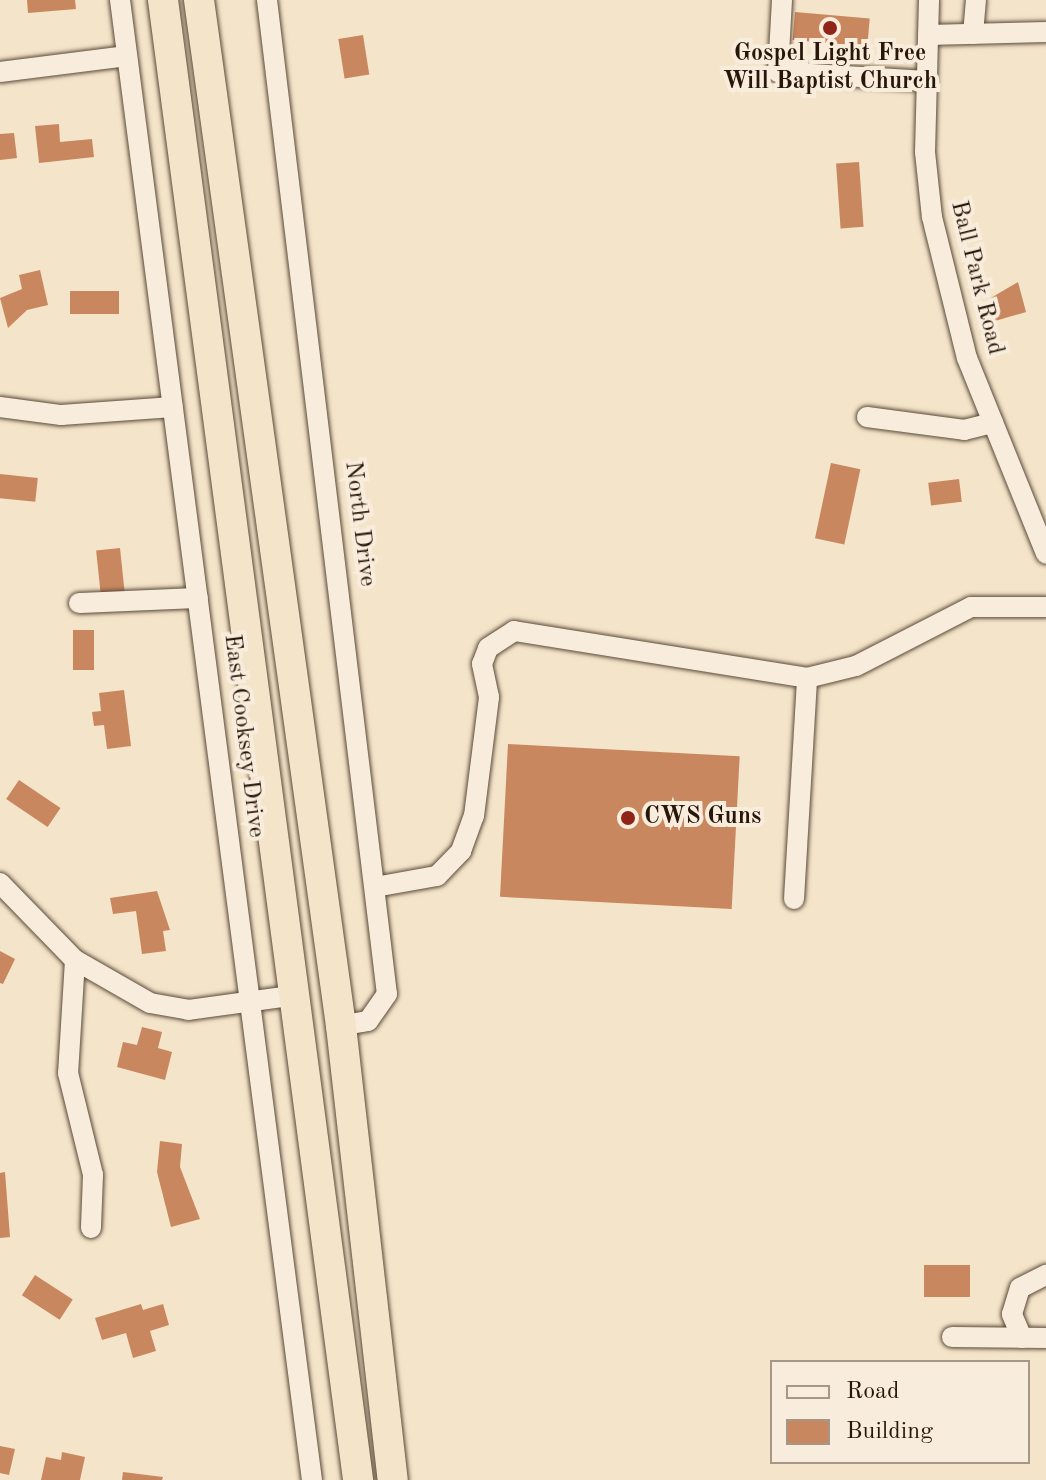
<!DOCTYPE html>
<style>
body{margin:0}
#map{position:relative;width:1046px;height:1480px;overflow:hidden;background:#f4e4c9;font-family:"Old Standard TT",serif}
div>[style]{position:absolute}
.building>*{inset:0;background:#c9875f;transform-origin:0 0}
.roads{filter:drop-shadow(0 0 2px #5a4a39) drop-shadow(0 0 2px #5a4a39)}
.minor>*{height:20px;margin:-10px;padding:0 10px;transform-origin:10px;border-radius:10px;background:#f8eddc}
.highway>*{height:30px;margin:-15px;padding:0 15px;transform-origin:15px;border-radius:15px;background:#f4e4c9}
.dots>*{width:22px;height:22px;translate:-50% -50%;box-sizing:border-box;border:4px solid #f8eddc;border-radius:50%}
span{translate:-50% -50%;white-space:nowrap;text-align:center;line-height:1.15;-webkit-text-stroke:8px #f8eddc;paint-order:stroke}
.poi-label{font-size:24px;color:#271609;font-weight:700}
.left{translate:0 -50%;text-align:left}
.street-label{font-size:24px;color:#271609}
.legend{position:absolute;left:770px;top:1360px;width:260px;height:104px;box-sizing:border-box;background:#f8eddc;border:2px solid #a49788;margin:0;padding:10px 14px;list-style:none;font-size:24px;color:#271609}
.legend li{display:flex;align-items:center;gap:16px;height:40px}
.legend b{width:40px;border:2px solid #a49788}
</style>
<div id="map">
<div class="building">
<div style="clip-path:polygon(27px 0,75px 0,76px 9px,28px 13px)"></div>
<div style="left:795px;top:12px;width:75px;height:28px;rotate:5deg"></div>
<div style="left:363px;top:35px;width:40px;height:25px;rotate:81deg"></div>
<div style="clip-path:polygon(59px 124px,60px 142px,92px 139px,94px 157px,39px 163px,35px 126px)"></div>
<div style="clip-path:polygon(14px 133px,17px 158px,0 160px,0 134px)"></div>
<div style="left:859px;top:162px;width:65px;height:23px;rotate:86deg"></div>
<div style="clip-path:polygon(40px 270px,48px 305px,27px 310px,8px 328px,0 298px,22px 289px,19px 275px)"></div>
<div style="clip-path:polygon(1018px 282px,1026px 312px,995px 321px,989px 299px)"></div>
<div style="left:70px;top:291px;width:49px;height:23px"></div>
<div style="left:831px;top:463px;width:30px;height:77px;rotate:12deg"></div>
<div style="left:0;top:474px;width:38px;height:24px;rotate:6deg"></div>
<div style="left:959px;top:479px;width:23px;height:31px;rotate:83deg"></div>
<div style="left:120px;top:548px;width:48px;height:24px;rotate:84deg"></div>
<div style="left:73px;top:630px;width:21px;height:40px"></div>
<div style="clip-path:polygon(124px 690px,131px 746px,107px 749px,104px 725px,94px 726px,92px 712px,101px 711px,99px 693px)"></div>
<div style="left:508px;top:744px;width:232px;height:153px;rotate:3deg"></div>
<div style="left:19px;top:780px;width:50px;height:23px;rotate:34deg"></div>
<div style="clip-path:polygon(157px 891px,170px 930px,163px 931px,166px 951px,142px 954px,136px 911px,113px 914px,110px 898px)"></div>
<div style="clip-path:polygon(0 951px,15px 959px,3px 984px,0 983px)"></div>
<div style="clip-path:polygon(142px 1027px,162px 1032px,158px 1048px,172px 1052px,165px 1080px,117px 1067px,123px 1042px,137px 1045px)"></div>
<div style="clip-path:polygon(160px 1141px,182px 1144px,180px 1167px,200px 1219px,171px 1227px,157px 1172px)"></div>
<div style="clip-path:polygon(5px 1172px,10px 1237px,0 1238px,0 1173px)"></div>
<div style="left:924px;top:1265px;width:46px;height:32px"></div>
<div style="left:35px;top:1275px;width:45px;height:24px;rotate:33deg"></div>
<div style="clip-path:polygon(141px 1304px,143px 1310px,163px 1304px,169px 1325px,150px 1331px,156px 1351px,133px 1358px,126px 1333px,102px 1340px,95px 1318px)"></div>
<div style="clip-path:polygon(0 1446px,15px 1449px,9px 1475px,0 1473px)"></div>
<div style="clip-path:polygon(62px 1452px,85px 1457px,80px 1480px,41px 1480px,46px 1457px,61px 1460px)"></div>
<div style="clip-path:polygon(123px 1472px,163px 1477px,162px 1480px,122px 1480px)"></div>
</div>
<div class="roads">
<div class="minor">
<div style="left:120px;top:0;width:1492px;rotate:82.61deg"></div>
<div style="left:267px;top:0;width:1001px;rotate:83.12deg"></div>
<div style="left:387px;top:994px;width:33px;rotate:125deg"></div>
<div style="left:368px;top:1021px;width:27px;rotate:170deg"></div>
<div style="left:782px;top:0;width:72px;rotate:93.2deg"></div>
<div style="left:778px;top:72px;width:149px;rotate:3.5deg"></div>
<div style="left:929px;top:0;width:152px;rotate:91.5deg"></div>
<div style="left:925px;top:152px;width:65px;rotate:83.9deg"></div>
<div style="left:932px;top:217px;width:145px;rotate:76.1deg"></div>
<div style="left:967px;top:358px;width:211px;rotate:68deg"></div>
<div style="left:973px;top:34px;width:34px;rotate:-85deg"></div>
<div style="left:928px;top:35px;width:118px;rotate:-1.5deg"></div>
<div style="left:0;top:72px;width:128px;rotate:-7.2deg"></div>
<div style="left:0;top:407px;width:62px;rotate:7.5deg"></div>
<div style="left:61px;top:415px;width:112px;rotate:-4.1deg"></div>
<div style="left:867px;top:417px;width:98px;rotate:7.6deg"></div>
<div style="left:964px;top:430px;width:30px;rotate:-14deg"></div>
<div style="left:79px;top:603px;width:119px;rotate:-2.4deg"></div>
<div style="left:0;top:883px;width:107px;rotate:45.8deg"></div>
<div style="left:75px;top:960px;width:86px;rotate:29.8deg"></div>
<div style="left:150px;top:1003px;width:39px;rotate:10deg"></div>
<div style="left:188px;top:1010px;width:103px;rotate:-7.8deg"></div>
<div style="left:375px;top:887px;width:63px;rotate:-10.1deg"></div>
<div style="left:437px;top:876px;width:35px;rotate:-46deg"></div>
<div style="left:461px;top:851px;width:37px;rotate:-70deg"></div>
<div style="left:474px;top:816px;width:120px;rotate:-82.8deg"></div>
<div style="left:489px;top:697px;width:34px;rotate:-102deg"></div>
<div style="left:482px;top:664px;width:17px;rotate:-69deg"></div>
<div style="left:488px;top:648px;width:31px;rotate:-33deg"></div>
<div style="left:514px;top:631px;width:297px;rotate:9.1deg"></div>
<div style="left:807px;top:678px;width:50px;rotate:-13.8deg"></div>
<div style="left:856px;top:666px;width:129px;rotate:-27.2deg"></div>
<div style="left:971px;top:607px;width:75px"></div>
<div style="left:794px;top:899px;width:221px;rotate:-86.6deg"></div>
<div style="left:75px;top:960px;width:113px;rotate:93.5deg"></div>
<div style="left:68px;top:1073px;width:105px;rotate:76.2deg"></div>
<div style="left:93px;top:1175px;width:53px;rotate:92.2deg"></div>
<div style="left:952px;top:1337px;width:94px;rotate:0.6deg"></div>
<div style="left:1022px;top:1338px;width:26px;rotate:-113deg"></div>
<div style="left:1012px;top:1314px;width:27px;rotate:-73deg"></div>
<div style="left:1020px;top:1288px;width:29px;rotate:-27deg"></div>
</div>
<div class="highway">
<div style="left:163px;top:0;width:1493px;rotate:82.49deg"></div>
<div style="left:199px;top:0;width:1036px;rotate:82.12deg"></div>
<div style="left:341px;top:1026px;width:457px;rotate:83.5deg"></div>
</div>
</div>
<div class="dots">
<div style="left:830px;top:28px;background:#8f2418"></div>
<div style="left:628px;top:818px;background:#8f2418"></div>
</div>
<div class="poi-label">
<span style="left:830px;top:69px">Gospel Light Free<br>Will Baptist Church</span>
<span class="left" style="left:644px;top:818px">CWS Guns</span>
</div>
<div class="street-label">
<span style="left:976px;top:278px;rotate:76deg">Ball Park Road</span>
<span style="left:359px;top:524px;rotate:83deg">North Drive</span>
<span style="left:243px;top:736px;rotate:83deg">East Cooksey Drive</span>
</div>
<ul class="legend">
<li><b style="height:10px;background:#f8eddc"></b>Road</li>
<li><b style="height:22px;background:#c9875f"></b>Building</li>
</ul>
</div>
